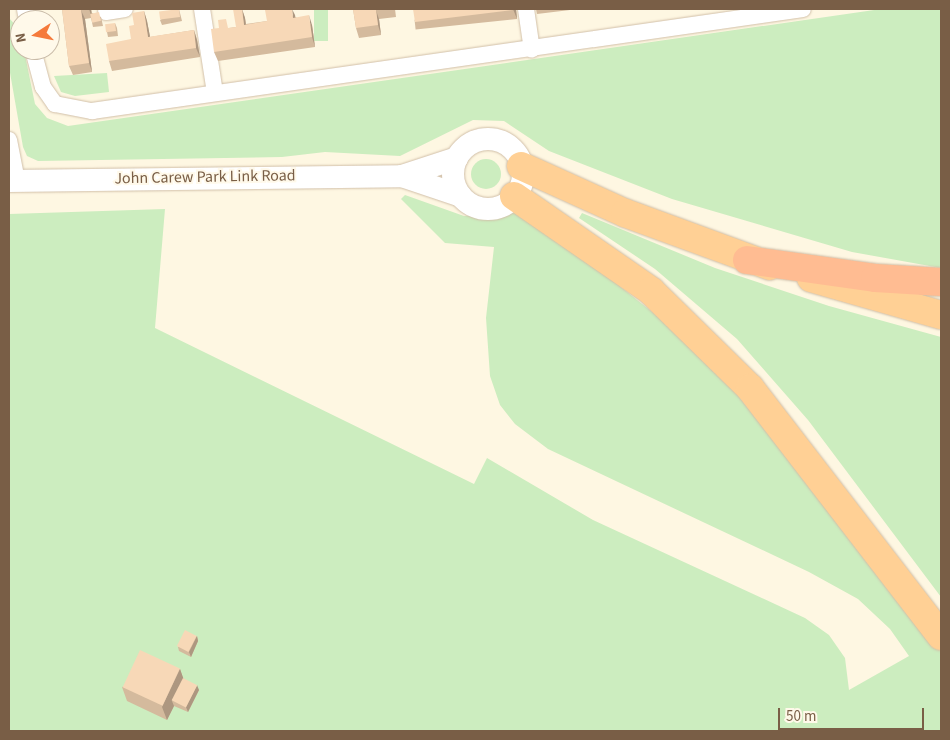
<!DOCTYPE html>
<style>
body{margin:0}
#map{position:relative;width:950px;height:740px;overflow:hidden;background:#fef7e2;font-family:"Source Sans 3",sans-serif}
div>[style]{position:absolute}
.green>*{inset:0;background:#ccedbf;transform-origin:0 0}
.round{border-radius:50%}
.roads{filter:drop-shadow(0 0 1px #d1bfa8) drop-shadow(0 0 1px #d1bfa8)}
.minor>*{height:16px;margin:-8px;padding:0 8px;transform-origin:8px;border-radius:8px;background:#fff}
.secondary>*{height:22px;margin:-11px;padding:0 11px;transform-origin:11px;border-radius:11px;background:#fff}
.secondary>.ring{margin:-11px;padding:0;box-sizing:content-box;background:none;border:22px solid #fff;border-radius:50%}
.trunk>*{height:28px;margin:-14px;padding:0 14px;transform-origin:14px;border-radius:14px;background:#ffd095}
.motorway>*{height:28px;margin:-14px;padding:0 14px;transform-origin:14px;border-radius:14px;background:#ffbc92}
.wall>*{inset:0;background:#d4ba9d;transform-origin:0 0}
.shaded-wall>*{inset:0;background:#ad9780}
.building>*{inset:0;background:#f7d8b7;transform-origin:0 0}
span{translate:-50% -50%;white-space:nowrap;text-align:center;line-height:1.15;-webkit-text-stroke:4px #fff9ea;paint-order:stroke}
.street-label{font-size:16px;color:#795e46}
.frame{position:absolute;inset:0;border:10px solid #795e46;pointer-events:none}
.north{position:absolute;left:10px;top:10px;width:50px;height:50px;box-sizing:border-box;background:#fff9ea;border:1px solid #c9bba8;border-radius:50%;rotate:259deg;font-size:14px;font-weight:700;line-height:20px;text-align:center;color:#795e46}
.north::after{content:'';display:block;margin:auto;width:18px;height:22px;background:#f57a3b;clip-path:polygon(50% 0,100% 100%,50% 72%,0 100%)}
.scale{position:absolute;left:778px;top:708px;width:146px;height:22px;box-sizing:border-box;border:2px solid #795e46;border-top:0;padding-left:6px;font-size:15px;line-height:18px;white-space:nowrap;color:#795e46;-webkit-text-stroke:4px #fff9ea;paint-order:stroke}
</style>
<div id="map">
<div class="green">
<div style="left:314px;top:9px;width:14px;height:32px"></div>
<div style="clip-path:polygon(881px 9px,941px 9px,941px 268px,852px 252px,672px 199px,549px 151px,504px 121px,473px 120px,400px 156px,325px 152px,282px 157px,38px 161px,27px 156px,23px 147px,9px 67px,9px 18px,19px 29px,20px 50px,24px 50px,35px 104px,47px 118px,68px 126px)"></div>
<div style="clip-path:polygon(107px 73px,109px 92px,75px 96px,61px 92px,54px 76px)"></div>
<div class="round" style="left:471px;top:159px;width:30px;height:30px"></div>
<div style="clip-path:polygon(405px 195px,464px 216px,515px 213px,558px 237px,666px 323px,729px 384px,941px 652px,941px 731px,9px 731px,9px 214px,165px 209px,155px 328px,474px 484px,487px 458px,593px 520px,805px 618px,829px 635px,845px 658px,849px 690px,909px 656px,890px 629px,858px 599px,809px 572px,548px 449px,515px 424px,500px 405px,490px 376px,486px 318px,494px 247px,445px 243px,401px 199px)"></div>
<div style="clip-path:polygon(582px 213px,715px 268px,829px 306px,941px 337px,941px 597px,808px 420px,737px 339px,655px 269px,579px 218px)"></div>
</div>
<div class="roads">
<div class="minor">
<div style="left:25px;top:9px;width:11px;rotate:80deg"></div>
<div style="left:202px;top:9px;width:85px;rotate:81.2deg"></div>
<div style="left:526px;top:9px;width:41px;rotate:81.7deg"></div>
<div style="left:106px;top:12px;width:19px;rotate:-9deg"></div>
<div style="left:33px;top:50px;width:38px;rotate:75deg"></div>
<div style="left:43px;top:87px;width:21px;rotate:55deg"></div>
<div style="left:55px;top:104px;width:38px;rotate:11deg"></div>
<div style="left:92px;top:111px;width:718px;rotate:-8.16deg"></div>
<div style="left:9px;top:140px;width:42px;rotate:79deg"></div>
</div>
<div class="secondary">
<div class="ring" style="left:453px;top:139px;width:48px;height:48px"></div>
<div style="left:402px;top:176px;width:62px;rotate:18.7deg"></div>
<div style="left:9px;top:181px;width:393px;rotate:-0.7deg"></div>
<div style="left:402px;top:176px;width:58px;rotate:-18.1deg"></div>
</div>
<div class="trunk">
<div style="left:521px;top:166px;width:114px;rotate:24.3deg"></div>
<div style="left:625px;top:213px;width:154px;rotate:20.1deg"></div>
<div style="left:514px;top:196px;width:167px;rotate:34.7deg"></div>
<div style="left:651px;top:291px;width:139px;rotate:44.4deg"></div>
<div style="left:750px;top:388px;width:313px;rotate:52.4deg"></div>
<div style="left:811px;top:278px;width:135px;rotate:15.9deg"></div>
</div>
<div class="motorway">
<div style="left:747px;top:260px;width:129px;rotate:8deg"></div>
<div style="left:875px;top:278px;width:66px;rotate:3.5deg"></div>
</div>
</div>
<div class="wall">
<div style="clip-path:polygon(62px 9px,91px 9px,92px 13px,101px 17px,103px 26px,93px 27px,91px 18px,85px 19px,92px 72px,73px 75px,69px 66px)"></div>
<div style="clip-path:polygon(179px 9px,182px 21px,162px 25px,160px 20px)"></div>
<div style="clip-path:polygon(242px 9px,245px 18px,246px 24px,267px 21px,295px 15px,295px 17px,312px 25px,315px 47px,218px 61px,214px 52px,229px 28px,236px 27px)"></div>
<div style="clip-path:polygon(353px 9px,395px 9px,396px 17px,379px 19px,381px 35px,359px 38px,356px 28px)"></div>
<div style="left:516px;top:9px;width:10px;height:102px;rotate:84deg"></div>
<div style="clip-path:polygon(536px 9px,578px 9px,537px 14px)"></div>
<div style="clip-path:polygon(144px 11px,147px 21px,150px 37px,194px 30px,197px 40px,200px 57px,112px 71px,109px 61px,131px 39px,134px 25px)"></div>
<div style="clip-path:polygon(115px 23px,117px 28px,118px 36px,108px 37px,107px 32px)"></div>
<div style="clip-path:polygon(197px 636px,198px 641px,191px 657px,179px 651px,178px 647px)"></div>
<div style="clip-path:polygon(180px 669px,183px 678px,199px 690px,188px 712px,174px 706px,167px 720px,127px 701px,122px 687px)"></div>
</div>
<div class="shaded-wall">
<div style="clip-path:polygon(89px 9px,91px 9px,92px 18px)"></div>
<div style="clip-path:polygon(242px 9px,245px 18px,247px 34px,244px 25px)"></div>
<div style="clip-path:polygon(292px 9px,295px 15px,297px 27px,293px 18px)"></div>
<div style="clip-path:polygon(513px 9px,516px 9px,517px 19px)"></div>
<div style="clip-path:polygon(81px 10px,85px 19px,92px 72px,89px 63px)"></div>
<div style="clip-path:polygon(376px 10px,379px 19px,381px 35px,378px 25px)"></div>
<div style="clip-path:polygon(144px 11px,147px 21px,152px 47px,148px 37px)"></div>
<div style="clip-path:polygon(309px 15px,312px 25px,315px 47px,312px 37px)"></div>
<div style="clip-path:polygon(194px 30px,197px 40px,200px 57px,196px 48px)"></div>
<div style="clip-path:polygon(197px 636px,198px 641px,191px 657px,189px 652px)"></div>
<div style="clip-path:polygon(180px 669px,185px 683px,172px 701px,174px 706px,167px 720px,162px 707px)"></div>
<div style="clip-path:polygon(197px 685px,199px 690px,188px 712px,186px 707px)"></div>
</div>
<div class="building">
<div style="clip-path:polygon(62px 9px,88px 9px,81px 10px,89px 63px,69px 66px)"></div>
<div style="left:179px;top:9px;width:8px;height:20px;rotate:83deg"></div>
<div style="clip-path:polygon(233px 9px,242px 9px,244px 25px,267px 21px,265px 10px,271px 9px,292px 9px,293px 18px,309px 15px,312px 37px,214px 52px,211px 29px,219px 28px,218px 20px,226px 19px,228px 28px,236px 27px)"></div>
<div style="clip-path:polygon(353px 9px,382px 9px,376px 10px,378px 25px,356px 28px)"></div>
<div style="clip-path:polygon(413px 9px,513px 9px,513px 10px,415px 22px)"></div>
<div style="clip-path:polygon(144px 11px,148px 37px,194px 30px,196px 48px,109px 61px,106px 44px,131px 39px,129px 26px,134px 25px,132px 13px)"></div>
<div style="left:99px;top:12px;width:9px;height:9px;rotate:77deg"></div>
<div style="left:115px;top:23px;width:8px;height:10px;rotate:83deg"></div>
<div style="left:185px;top:630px;width:13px;height:18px;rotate:27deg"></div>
<div style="left:140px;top:650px;width:44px;height:41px;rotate:25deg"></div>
<div style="left:183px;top:678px;width:16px;height:25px;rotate:27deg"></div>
</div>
<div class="street-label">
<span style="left:205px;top:177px;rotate:-1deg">John Carew Park Link Road</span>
</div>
<div class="frame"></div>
<div class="north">N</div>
<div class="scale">50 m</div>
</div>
